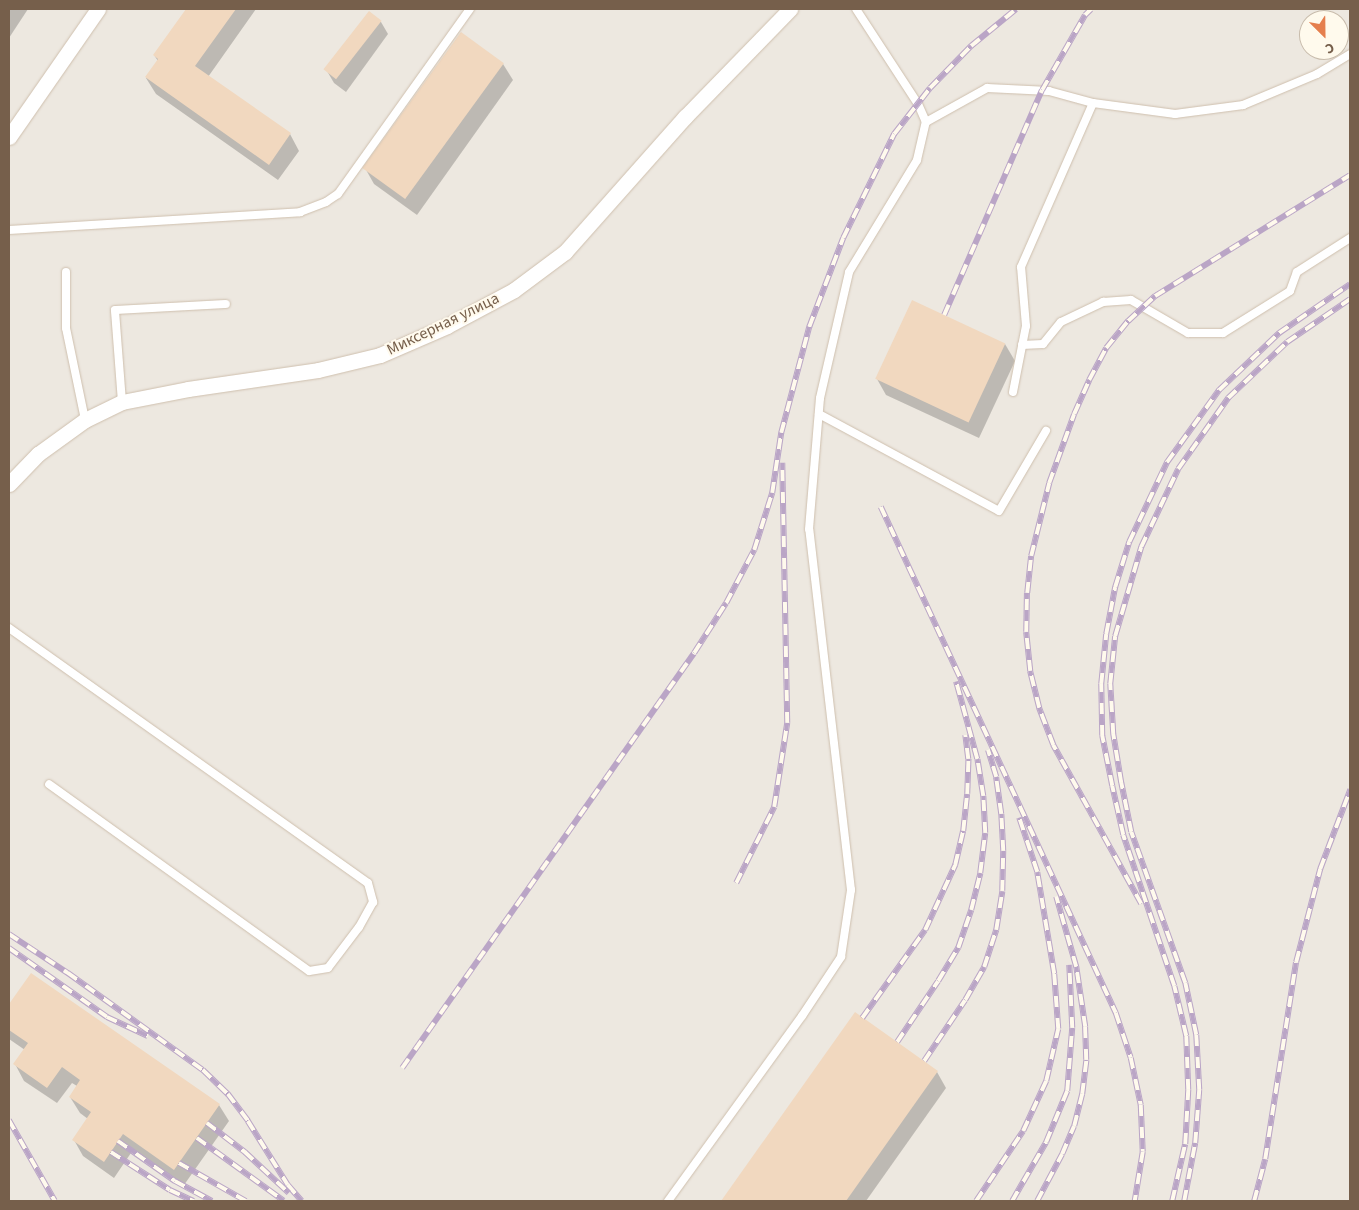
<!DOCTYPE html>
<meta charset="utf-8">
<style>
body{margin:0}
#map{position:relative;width:1359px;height:1210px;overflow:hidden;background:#fcf6e7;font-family:"Source Sans 3",sans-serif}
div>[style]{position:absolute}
.industrial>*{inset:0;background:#ede8e0}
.shadow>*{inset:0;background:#0003}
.building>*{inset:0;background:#f1d8bf;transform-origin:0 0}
.roads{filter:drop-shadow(0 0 1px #cebfad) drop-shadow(0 0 1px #cebfad)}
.lane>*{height:8px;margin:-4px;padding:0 4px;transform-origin:4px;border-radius:4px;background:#fff}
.street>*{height:15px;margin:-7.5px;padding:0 7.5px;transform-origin:7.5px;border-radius:7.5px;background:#fff}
.rail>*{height:5.5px;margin-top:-2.75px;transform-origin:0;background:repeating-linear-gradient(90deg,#fffaed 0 11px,#baa5c6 0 22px);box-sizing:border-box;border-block:1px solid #baa5c6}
span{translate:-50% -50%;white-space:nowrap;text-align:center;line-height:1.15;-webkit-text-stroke:4px #fffaed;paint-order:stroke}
.street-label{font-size:16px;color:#765f4b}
.frame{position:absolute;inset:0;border:10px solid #765f4b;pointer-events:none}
.north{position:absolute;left:1299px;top:10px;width:50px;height:50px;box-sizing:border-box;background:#fffaed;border:1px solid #c8bcac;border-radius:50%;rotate:157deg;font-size:14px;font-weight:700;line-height:20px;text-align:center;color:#765f4b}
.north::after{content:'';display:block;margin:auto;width:18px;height:22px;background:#e57f4e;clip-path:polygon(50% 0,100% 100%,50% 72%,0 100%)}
</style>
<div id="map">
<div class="industrial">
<div style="clip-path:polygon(evenodd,9px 9px,1350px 9px,1350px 1201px,9px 1201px,9px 9px,1309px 20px,1339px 20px,1339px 50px,1309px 50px,1309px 20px)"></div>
</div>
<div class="shadow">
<div style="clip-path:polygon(9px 9px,28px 9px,9px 38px)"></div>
<div style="clip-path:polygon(187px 9px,256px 9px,208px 77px,290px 134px,299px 151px,278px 180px,156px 94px,146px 78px,158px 61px,154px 55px)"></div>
<div style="clip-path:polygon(369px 13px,381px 22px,388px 34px,346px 92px,334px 83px,327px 71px)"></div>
<div style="clip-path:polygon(461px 34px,503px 64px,513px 80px,417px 215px,374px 184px,365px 168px)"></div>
<div style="clip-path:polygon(1005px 344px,1015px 361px,979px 438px,886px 395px,877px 379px)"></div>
<div style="clip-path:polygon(31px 975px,219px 1105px,229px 1121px,184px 1185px,133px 1150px,114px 1178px,83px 1156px,74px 1140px,88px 1119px,80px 1113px,70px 1097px,77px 1086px,72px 1083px,57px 1103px,24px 1081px,15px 1064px,25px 1050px,9px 1039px,9px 1007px)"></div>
<div style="clip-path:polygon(855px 1014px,937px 1072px,946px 1088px,866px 1201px,723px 1201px)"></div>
</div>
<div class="building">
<div style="clip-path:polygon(186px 9px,236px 9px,195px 66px,291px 133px,269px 165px,145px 77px,158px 59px,153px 55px)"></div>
<div style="left:369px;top:11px;width:16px;height:74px;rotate:38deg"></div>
<div style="left:461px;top:32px;width:53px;height:168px;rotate:36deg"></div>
<div style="left:912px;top:300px;width:103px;height:87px;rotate:25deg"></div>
<div style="clip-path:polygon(31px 973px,220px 1104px,174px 1170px,123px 1134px,104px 1162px,72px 1140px,91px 1112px,69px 1097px,80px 1080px,62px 1067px,47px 1088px,13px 1064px,28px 1043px,9px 1030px,9px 1004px)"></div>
<div style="clip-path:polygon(855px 1012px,938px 1071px,846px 1201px,721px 1201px)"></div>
</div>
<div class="roads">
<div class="lane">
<div style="left:926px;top:122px;width:70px;rotate:-29.1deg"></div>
<div style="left:987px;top:88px;width:62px;rotate:2.8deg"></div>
<div style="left:1049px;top:91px;width:46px;rotate:15.3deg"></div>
<div style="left:1093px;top:103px;width:83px;rotate:7.6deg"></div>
<div style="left:1175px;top:114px;width:69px;rotate:-7.5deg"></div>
<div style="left:1243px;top:105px;width:80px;rotate:-22.7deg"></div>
<div style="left:1317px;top:74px;width:39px;rotate:-31deg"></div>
<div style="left:9px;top:230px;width:292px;rotate:-3.5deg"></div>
<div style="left:300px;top:212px;width:28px;rotate:-21deg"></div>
<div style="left:326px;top:202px;width:14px;rotate:-34deg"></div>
<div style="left:338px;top:194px;width:227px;rotate:-54.5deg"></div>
<div style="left:66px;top:272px;width:56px;rotate:90deg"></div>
<div style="left:66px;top:328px;width:94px;rotate:78.3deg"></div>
<div style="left:1022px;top:345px;width:21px;rotate:-3deg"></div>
<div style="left:1043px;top:344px;width:28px;rotate:-51deg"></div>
<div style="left:1061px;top:322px;width:47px;rotate:-25.5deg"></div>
<div style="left:1103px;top:302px;width:28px;rotate:-4deg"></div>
<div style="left:1131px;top:300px;width:66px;rotate:30.1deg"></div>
<div style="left:1188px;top:333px;width:35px"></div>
<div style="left:1223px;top:333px;width:79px;rotate:-32.1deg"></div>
<div style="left:1290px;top:291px;width:20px;rotate:-70deg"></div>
<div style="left:1297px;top:272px;width:63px;rotate:-32.7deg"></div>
<div style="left:1013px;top:392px;width:67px;rotate:-78.9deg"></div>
<div style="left:1026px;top:326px;width:59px;rotate:-94.8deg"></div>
<div style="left:1021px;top:267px;width:179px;rotate:-66.3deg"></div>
<div style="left:122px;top:402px;width:92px;rotate:-94.4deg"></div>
<div style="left:115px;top:310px;width:111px;rotate:-3.1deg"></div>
<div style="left:819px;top:414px;width:204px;rotate:28.3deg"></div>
<div style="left:999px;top:511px;width:93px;rotate:-59.6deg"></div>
<div style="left:9px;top:628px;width:440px;rotate:35.4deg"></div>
<div style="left:368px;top:883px;width:20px;rotate:75deg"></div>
<div style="left:373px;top:902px;width:29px;rotate:119deg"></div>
<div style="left:359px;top:927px;width:51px;rotate:127.1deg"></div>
<div style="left:328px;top:968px;width:19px;rotate:171deg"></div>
<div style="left:309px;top:971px;width:320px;rotate:-144.3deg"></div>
<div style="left:668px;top:1201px;width:228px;rotate:-54.1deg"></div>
<div style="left:802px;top:1016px;width:71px;rotate:-56.5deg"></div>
<div style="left:841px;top:957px;width:68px;rotate:-81.5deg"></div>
<div style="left:851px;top:890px;width:363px;rotate:-96.6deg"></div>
<div style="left:809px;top:529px;width:131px;rotate:-85.2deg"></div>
<div style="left:820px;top:398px;width:129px;rotate:-77deg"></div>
<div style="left:849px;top:272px;width:131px;rotate:-58.7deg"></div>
<div style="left:917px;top:160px;width:39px;rotate:-77deg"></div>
<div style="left:926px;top:122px;width:20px;rotate:-114deg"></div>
<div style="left:918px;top:104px;width:113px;rotate:-123.1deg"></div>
</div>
<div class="street">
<div style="left:9px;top:137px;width:156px;rotate:-55.2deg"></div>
<div style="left:9px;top:484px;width:42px;rotate:-46deg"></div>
<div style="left:38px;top:454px;width:58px;rotate:-35.9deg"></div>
<div style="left:85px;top:420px;width:41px;rotate:-25.9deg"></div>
<div style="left:122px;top:402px;width:67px;rotate:-11.1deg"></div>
<div style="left:188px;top:389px;width:131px;rotate:-8.3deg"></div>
<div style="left:318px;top:370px;width:64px;rotate:-13.6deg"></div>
<div style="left:380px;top:355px;width:73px;rotate:-23.4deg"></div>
<div style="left:447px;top:326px;width:76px;rotate:-28.2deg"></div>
<div style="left:514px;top:290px;width:64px;rotate:-36.7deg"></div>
<div style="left:565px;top:252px;width:181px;rotate:-48.4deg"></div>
<div style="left:685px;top:117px;width:151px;rotate:-45.8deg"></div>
</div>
</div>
<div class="rail">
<div style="left:944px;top:315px;width:245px;rotate:-66.5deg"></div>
<div style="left:1042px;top:90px;width:86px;rotate:-60.2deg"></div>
<div style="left:1085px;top:15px;width:8px;rotate:-45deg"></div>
<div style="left:881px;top:507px;width:558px;rotate:65.09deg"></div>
<div style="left:1116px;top:1013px;width:47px;rotate:71.6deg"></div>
<div style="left:1131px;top:1058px;width:48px;rotate:78deg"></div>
<div style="left:1141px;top:1105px;width:47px;rotate:87.6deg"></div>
<div style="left:1143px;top:1152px;width:50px;rotate:99.3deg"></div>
<div style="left:736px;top:883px;width:85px;rotate:-63.4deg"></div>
<div style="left:774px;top:807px;width:85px;rotate:-81.2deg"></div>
<div style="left:787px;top:723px;width:260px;rotate:-91.1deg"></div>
<div style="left:1141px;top:904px;width:182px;rotate:-119deg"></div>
<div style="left:1053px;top:745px;width:40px;rotate:-111deg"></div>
<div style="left:1039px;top:708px;width:38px;rotate:-104deg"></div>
<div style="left:1030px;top:671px;width:39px;rotate:-96deg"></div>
<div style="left:1026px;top:632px;width:39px;rotate:-89deg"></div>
<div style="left:1027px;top:593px;width:37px;rotate:-84deg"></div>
<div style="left:1031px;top:556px;width:75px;rotate:-76.1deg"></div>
<div style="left:1049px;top:483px;width:73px;rotate:-70.1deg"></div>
<div style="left:1074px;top:414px;width:37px;rotate:-66deg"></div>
<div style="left:1089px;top:380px;width:36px;rotate:-62deg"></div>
<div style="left:1106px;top:348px;width:35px;rotate:-51deg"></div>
<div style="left:1128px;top:321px;width:37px;rotate:-43deg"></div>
<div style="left:1155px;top:296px;width:229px;rotate:-31.8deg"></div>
<div style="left:9px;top:934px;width:71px;rotate:33.5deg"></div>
<div style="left:68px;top:973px;width:166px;rotate:35.7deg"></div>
<div style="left:203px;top:1070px;width:35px;rotate:44deg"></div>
<div style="left:228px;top:1094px;width:34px;rotate:53deg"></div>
<div style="left:248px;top:1121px;width:75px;rotate:58deg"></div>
<div style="left:288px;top:1185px;width:21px;rotate:49deg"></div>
<div style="left:9px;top:948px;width:120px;rotate:35.1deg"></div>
<div style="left:107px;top:1017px;width:45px;rotate:24.9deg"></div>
<div style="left:862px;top:1018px;width:108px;rotate:-54.4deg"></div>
<div style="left:925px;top:930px;width:72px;rotate:-65.2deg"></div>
<div style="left:955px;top:865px;width:35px;rotate:-77deg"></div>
<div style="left:963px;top:831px;width:37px;rotate:-84deg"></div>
<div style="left:967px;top:794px;width:35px;rotate:-88deg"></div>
<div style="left:968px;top:759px;width:24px;rotate:-97deg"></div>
<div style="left:897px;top:1042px;width:73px;rotate:-56.1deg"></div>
<div style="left:938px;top:981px;width:39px;rotate:-59deg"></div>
<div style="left:958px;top:948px;width:40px;rotate:-71.1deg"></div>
<div style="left:971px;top:910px;width:38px;rotate:-76deg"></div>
<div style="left:980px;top:873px;width:40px;rotate:-82.9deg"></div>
<div style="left:985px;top:833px;width:37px;rotate:-93deg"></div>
<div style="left:983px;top:796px;width:37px;rotate:-99deg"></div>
<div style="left:977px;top:759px;width:80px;rotate:-105.3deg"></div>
<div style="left:924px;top:1061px;width:73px;rotate:-56.1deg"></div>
<div style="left:965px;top:1000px;width:38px;rotate:-60deg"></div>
<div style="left:984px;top:967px;width:39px;rotate:-72deg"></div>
<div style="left:996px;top:930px;width:39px;rotate:-81deg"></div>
<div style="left:1002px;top:891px;width:40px;rotate:-88.6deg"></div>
<div style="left:1003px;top:851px;width:37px;rotate:-93deg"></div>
<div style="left:1001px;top:814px;width:37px;rotate:-98deg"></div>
<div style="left:996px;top:777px;width:28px;rotate:-107deg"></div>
<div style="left:402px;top:1068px;width:507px;rotate:-54.87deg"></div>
<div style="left:694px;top:653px;width:59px;rotate:-57.4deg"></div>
<div style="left:726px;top:603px;width:60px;rotate:-62.2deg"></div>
<div style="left:754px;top:550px;width:60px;rotate:-72.5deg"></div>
<div style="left:772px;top:493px;width:61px;rotate:-81.5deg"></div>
<div style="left:781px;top:433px;width:110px;rotate:-75.2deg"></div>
<div style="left:809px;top:327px;width:95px;rotate:-69.1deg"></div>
<div style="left:843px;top:238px;width:116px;rotate:-63.9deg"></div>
<div style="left:894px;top:134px;width:58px;rotate:-52deg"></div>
<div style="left:930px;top:88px;width:59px;rotate:-45.7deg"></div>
<div style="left:971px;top:46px;width:58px;rotate:-39.4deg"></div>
<div style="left:9px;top:1120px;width:93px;rotate:60.4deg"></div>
<div style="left:207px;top:1123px;width:48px;rotate:37.3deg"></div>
<div style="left:245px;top:1152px;width:60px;rotate:43deg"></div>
<div style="left:197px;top:1138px;width:107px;rotate:35.9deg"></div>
<div style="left:118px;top:1141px;width:70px;rotate:35.1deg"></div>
<div style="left:175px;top:1181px;width:42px;rotate:28.4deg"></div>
<div style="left:111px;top:1152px;width:70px;rotate:32.8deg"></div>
<div style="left:170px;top:1190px;width:26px;rotate:25deg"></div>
<div style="left:179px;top:1163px;width:77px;rotate:29.6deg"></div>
<div style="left:976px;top:1201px;width:84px;rotate:-56.1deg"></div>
<div style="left:1023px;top:1131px;width:55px;rotate:-65.3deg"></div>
<div style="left:1046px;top:1081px;width:53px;rotate:-77deg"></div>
<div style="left:1058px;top:1029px;width:55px;rotate:-94.2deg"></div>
<div style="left:1054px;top:974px;width:103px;rotate:-99.5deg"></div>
<div style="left:1037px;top:872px;width:57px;rotate:-108.4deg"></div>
<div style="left:1012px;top:1201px;width:68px;rotate:-60deg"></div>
<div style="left:1046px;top:1142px;width:55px;rotate:-67.6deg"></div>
<div style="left:1067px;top:1091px;width:63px;rotate:-85.5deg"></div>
<div style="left:1072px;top:1028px;width:63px;rotate:-92.7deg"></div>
<div style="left:1037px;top:1201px;width:53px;rotate:-62deg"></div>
<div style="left:1062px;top:1154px;width:30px;rotate:-67deg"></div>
<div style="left:1074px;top:1126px;width:33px;rotate:-76deg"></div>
<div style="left:1082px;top:1094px;width:34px;rotate:-83deg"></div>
<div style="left:1086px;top:1060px;width:33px;rotate:-92deg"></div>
<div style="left:1085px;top:1027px;width:61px;rotate:-98.5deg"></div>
<div style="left:1076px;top:967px;width:73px;rotate:-105.9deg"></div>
<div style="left:1172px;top:1201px;width:58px;rotate:-77.2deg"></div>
<div style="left:1185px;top:1144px;width:54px;rotate:-86.8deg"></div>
<div style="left:1188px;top:1090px;width:54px;rotate:-92.1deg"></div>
<div style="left:1186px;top:1036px;width:51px;rotate:-103.5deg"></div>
<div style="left:1174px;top:986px;width:159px;rotate:-108.7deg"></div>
<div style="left:1123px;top:835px;width:50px;rotate:-102.7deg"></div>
<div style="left:1112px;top:786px;width:51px;rotate:-101.3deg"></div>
<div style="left:1102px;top:736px;width:52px;rotate:-91.1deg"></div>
<div style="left:1101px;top:684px;width:50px;rotate:-84.3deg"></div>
<div style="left:1106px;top:634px;width:48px;rotate:-79.2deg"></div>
<div style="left:1115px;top:587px;width:47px;rotate:-72.7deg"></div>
<div style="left:1129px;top:542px;width:89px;rotate:-64.6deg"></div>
<div style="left:1167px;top:462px;width:89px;rotate:-54.2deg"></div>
<div style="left:1219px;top:390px;width:83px;rotate:-43.5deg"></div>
<div style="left:1279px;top:333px;width:86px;rotate:-34.6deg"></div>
<div style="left:1184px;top:1201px;width:59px;rotate:-79.3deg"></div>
<div style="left:1195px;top:1143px;width:53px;rotate:-85.7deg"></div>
<div style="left:1199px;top:1090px;width:55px;rotate:-93.1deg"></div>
<div style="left:1196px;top:1035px;width:53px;rotate:-101.9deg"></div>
<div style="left:1185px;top:983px;width:160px;rotate:-109.7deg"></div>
<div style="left:1131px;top:832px;width:50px;rotate:-101.5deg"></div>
<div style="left:1121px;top:783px;width:50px;rotate:-99.3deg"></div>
<div style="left:1113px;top:734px;width:50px;rotate:-93.4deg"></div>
<div style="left:1110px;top:684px;width:48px;rotate:-84.1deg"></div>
<div style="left:1115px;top:636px;width:93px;rotate:-73.7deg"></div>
<div style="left:1141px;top:547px;width:86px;rotate:-64.6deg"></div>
<div style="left:1178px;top:469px;width:87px;rotate:-54.8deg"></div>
<div style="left:1228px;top:398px;width:81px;rotate:-43.5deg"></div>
<div style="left:1287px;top:342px;width:76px;rotate:-34.3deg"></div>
<div style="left:1254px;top:1201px;width:43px;rotate:-75.3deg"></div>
<div style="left:1265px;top:1159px;width:199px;rotate:-81.1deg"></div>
<div style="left:1296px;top:962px;width:96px;rotate:-75.5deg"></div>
<div style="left:1320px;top:869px;width:85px;rotate:-69.2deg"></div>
</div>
<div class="street-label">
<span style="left:443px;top:324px;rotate:-26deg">Миксерная улица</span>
</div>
<div class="frame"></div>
<div class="north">С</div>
</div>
